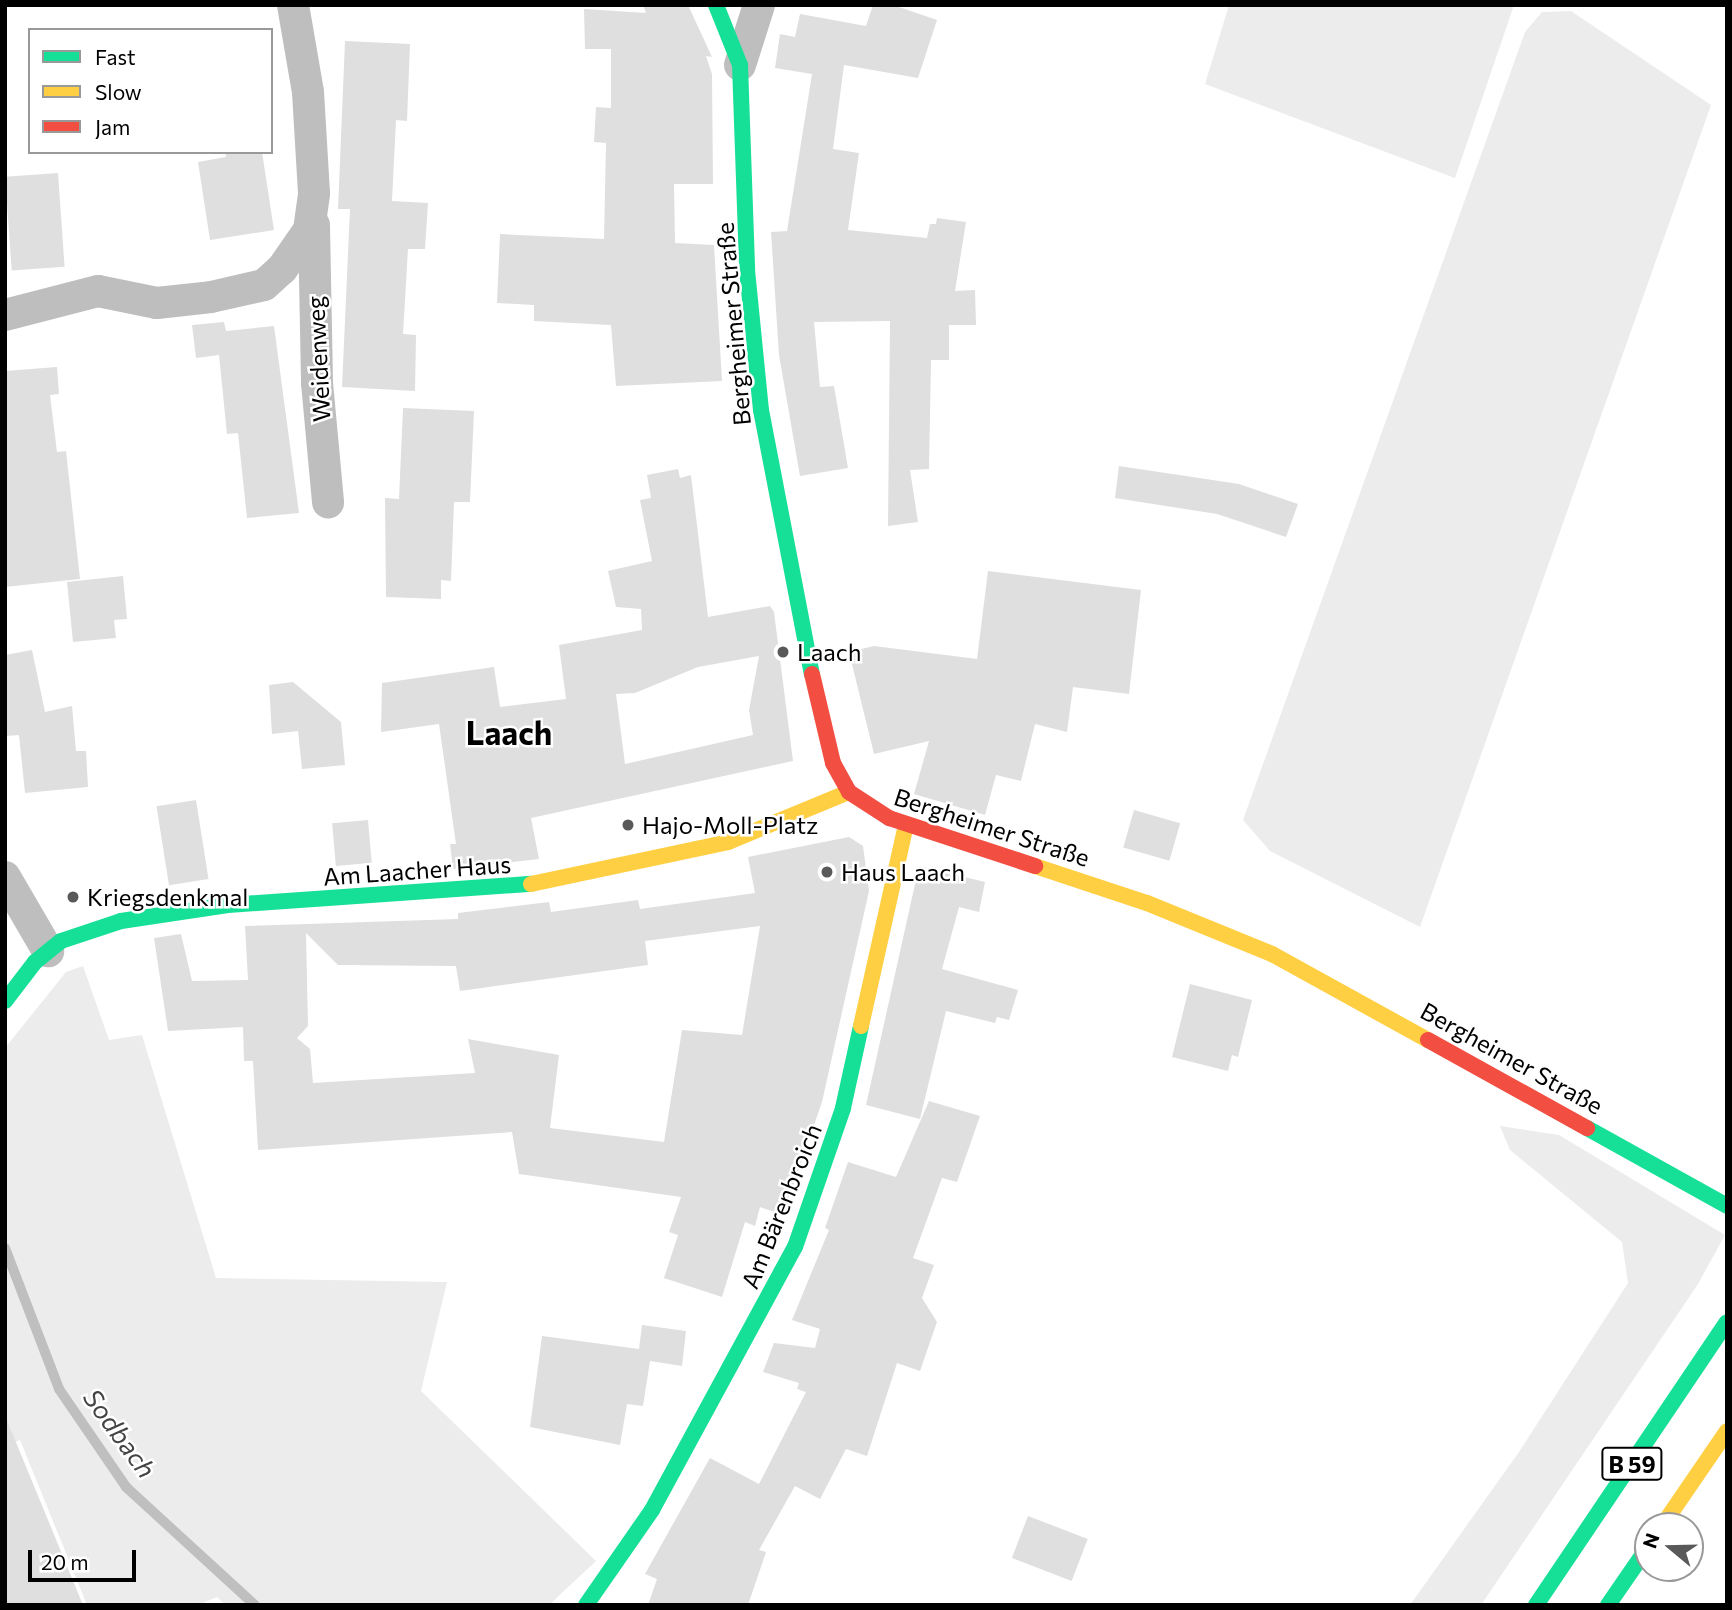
<!DOCTYPE html>
<meta charset="utf-8">
<style>
body{margin:0}
#map{position:relative;width:1732px;height:1610px;overflow:hidden;background:#fff;font-family:Commissioner,sans-serif}
div>[style]{position:absolute}
.green>*{inset:0;background:#ececec}
.stream>*{height:10px;margin:-5px;padding:0 5px;transform-origin:5px;border-radius:5px;background:#bfbfbf}
.building>*{inset:0;background:#dfdfdf;transform-origin:0 0}
.street>*{height:32px;margin:-16px;padding:0 16px;transform-origin:16px;border-radius:16px;background:#bebebe}
.fast>*{height:16px;margin:-8px;padding:0 8px;transform-origin:8px;border-radius:8px;background:#16e098}
.slow>*{height:16px;margin:-8px;padding:0 8px;transform-origin:8px;border-radius:8px;background:#ffcf43}
.jam>*{height:16px;margin:-8px;padding:0 8px;transform-origin:8px;border-radius:8px;background:#f24e42}
.dots>*{width:19px;height:19px;translate:-50% -50%;box-sizing:border-box;border:4px solid #fff;border-radius:50%}
span{translate:-50% -50%;white-space:nowrap;text-align:center;line-height:1.15;-webkit-text-stroke:5px #fff;paint-order:stroke}
.shield-label span{padding:2px 5px;background:#fff;border:2px solid;border-radius:5px;-webkit-text-stroke-width:0}
.shield-label{font-size:23px;color:#000;font-weight:700}
.street-label{font-size:24px;color:#000}
.poi-label{font-size:24px;color:#000}
.left{translate:0 -50%;text-align:left}
.water-label{font-size:26px;color:#444;font-style:italic}
.district-label{font-size:32px;color:#000;font-weight:700}
.frame{position:absolute;inset:0;border:7px solid #000;pointer-events:none}
.legend{position:absolute;left:28px;top:28px;width:245px;height:126px;box-sizing:border-box;background:#fff;border:2px solid #999;margin:0;padding:9px 12px;list-style:none;font-size:21px;color:#000}
.legend li{display:flex;align-items:center;gap:14px;height:35px}
.legend b{width:35px;border:2px solid #999}
.north{position:absolute;left:1634px;top:1512px;width:70px;height:70px;box-sizing:border-box;background:#fff;border:2px solid #999;border-radius:50%;rotate:289deg;font-size:19px;font-weight:700;line-height:28px;text-align:center;color:#000}
.north::after{content:'';display:block;margin:auto;width:24px;height:32px;background:#595959;clip-path:polygon(50% 0,100% 100%,50% 72%,0 100%)}
.scale{position:absolute;left:28px;top:1550px;width:108px;height:32px;box-sizing:border-box;border:4px solid #000;border-top:0;padding-left:9px;font-size:21px;line-height:24px;white-space:nowrap;color:#000;-webkit-text-stroke:5px #fff;paint-order:stroke}
</style>
<div id="map">
<div class="green">
<div style="clip-path:polygon(1229px 5px,1514px 5px,1455px 178px,1205px 84px)"></div>
<div style="clip-path:polygon(1571px 11px,1711px 105px,1420px 927px,1270px 851px,1243px 820px,1525px 32px,1542px 12px)"></div>
<div style="clip-path:polygon(83px 966px,109px 1040px,142px 1035px,216px 1278px,447px 1282px,421px 1391px,596px 1561px,549px 1605px,225px 1605px,217px 1597px,198px 1605px,87px 1605px,20px 1440px,5px 1446px,5px 1048px,66px 972px)"></div>
<div style="clip-path:polygon(1500px 1126px,1559px 1135px,1725px 1235px,1698px 1284px,1481px 1605px,1410px 1605px,1519px 1452px,1628px 1283px,1622px 1242px,1510px 1150px)"></div>
</div>
<div class="stream">
<div style="left:5px;top:1248px;width:151px;rotate:69deg"></div>
<div style="left:59px;top:1389px;width:119px;rotate:55.6deg"></div>
<div style="left:126px;top:1487px;width:175px;rotate:42.5deg"></div>
</div>
<div class="building">
<div style="clip-path:polygon(643px 5px,688px 5px,712px 57px,706px 56px,712px 74px,713px 184px,674px 184px,675px 243px,714px 245px,722px 381px,616px 386px,611px 325px,534px 321px,534px 305px,497px 303px,500px 234px,604px 239px,606px 143px,594px 142px,596px 107px,611px 108px,611px 49px,585px 49px,584px 9px,646px 13px)"></div>
<div style="clip-path:polygon(873px 5px,893px 5px,937px 20px,918px 78px,844px 65px,833px 149px,859px 153px,848px 230px,927px 238px,930px 224px,936px 224px,937px 218px,966px 222px,955px 291px,975px 290px,976px 325px,949px 325px,949px 360px,931px 360px,929px 469px,910px 470px,918px 522px,888px 526px,890px 321px,814px 322px,820px 387px,834px 386px,848px 468px,800px 476px,779px 355px,771px 232px,787px 231px,812px 74px,775px 68px,780px 34px,795px 37px,800px 14px,866px 26px)"></div>
<div style="clip-path:polygon(345px 41px,410px 44px,407px 121px,396px 120px,392px 201px,428px 203px,425px 249px,408px 249px,403px 334px,416px 335px,415px 391px,342px 387px,350px 209px,338px 209px)"></div>
<div style="clip-path:polygon(225px 152px,262px 152px,274px 230px,210px 240px,198px 162px,226px 157px)"></div>
<div style="left:58px;top:173px;width:94px;height:53px;rotate:86deg"></div>
<div style="clip-path:polygon(224px 322px,226px 331px,274px 326px,299px 513px,247px 518px,238px 433px,227px 434px,219px 355px,196px 358px,192px 325px)"></div>
<div style="clip-path:polygon(57px 367px,59px 394px,50px 395px,57px 452px,66px 451px,80px 579px,5px 587px,5px 371px)"></div>
<div style="clip-path:polygon(403px 408px,474px 411px,470px 502px,454px 502px,451px 581px,441px 580px,441px 599px,386px 597px,385px 498px,399px 499px)"></div>
<div style="clip-path:polygon(1119px 466px,1239px 484px,1298px 504px,1286px 537px,1217px 514px,1115px 498px)"></div>
<div style="clip-path:polygon(evenodd,678px 469px,680px 478px,691px 475px,708px 617px,770px 606px,774px 612px,793px 761px,531px 818px,539px 859px,453px 869px,450px 844px,456px 844px,439px 724px,381px 732px,382px 683px,494px 667px,500px 707px,566px 699px,559px 645px,642px 630px,641px 609px,616px 607px,608px 571px,652px 561px,640px 500px,651px 498px,647px 475px,678px 469px,759px 656px,749px 710px,753px 735px,625px 764px,616px 694px,635px 693px,698px 667px,759px 656px)"></div>
<div style="clip-path:polygon(988px 571px,1141px 590px,1129px 694px,1073px 687px,1067px 732px,1035px 724px,1021px 781px,996px 775px,985px 815px,914px 794px,929px 741px,874px 754px,849px 652px,874px 646px,977px 659px)"></div>
<div style="clip-path:polygon(123px 576px,127px 619px,114px 620px,116px 638px,73px 642px,67px 582px)"></div>
<div style="clip-path:polygon(32px 650px,45px 712px,72px 706px,76px 751px,86px 751px,88px 787px,25px 793px,19px 735px,5px 736px,5px 655px)"></div>
<div style="clip-path:polygon(293px 682px,341px 722px,345px 765px,302px 769px,298px 731px,272px 734px,269px 685px)"></div>
<div style="left:196px;top:800px;width:80px;height:40px;rotate:81deg"></div>
<div style="left:1134px;top:810px;width:48px;height:39px;rotate:16deg"></div>
<div style="left:368px;top:820px;width:43px;height:36px;rotate:85deg"></div>
<div style="clip-path:polygon(evenodd,849px 837px,863px 846px,869px 891px,822px 1102px,783px 1215px,760px 1207px,755px 1226px,745px 1222px,722px 1297px,664px 1278px,678px 1235px,669px 1232px,681px 1197px,519px 1174px,512px 1132px,258px 1150px,253px 1061px,244px 1061px,243px 1027px,168px 1031px,154px 938px,181px 934px,192px 981px,248px 980px,245px 926px,458px 919px,458px 913px,549px 902px,551px 912px,638px 900px,640px 909px,755px 893px,748px 857px,849px 837px,760px 926px,742px 1035px,682px 1030px,664px 1142px,550px 1128px,559px 1055px,468px 1039px,475px 1073px,313px 1083px,310px 1049px,297px 1038px,308px 1026px,306px 933px,338px 965px,456px 966px,460px 991px,648px 965px,645px 941px,760px 926px)"></div>
<div style="clip-path:polygon(919px 866px,985px 882px,979px 912px,959px 907px,942px 969px,1018px 990px,1009px 1020px,997px 1017px,995px 1023px,946px 1011px,920px 1119px,866px 1105px)"></div>
<div style="clip-path:polygon(1190px 984px,1252px 1000px,1238px 1057px,1232px 1055px,1228px 1071px,1172px 1057px)"></div>
<div style="clip-path:polygon(929px 1101px,980px 1116px,957px 1182px,942px 1178px,913px 1258px,934px 1265px,922px 1298px,937px 1322px,920px 1371px,897px 1363px,867px 1456px,846px 1449px,820px 1499px,795px 1486px,759px 1550px,766px 1552px,748px 1605px,648px 1605px,657px 1579px,645px 1574px,710px 1458px,759px 1484px,806px 1392px,797px 1389px,799px 1383px,763px 1372px,774px 1343px,815px 1348px,820px 1329px,792px 1320px,829px 1230px,825px 1228px,848px 1162px,896px 1177px)"></div>
<div style="clip-path:polygon(642px 1325px,686px 1331px,682px 1366px,650px 1361px,643px 1406px,627px 1404px,620px 1445px,530px 1427px,542px 1336px,639px 1349px)"></div>
<div style="clip-path:polygon(5px 1418px,6px 1418px,83px 1605px,5px 1605px)"></div>
<div style="left:1028px;top:1516px;width:64px;height:45px;rotate:21deg"></div>
</div>
<div class="street">
<div style="left:740px;top:65px;width:63px;rotate:-72.4deg"></div>
<div style="left:314px;top:225px;width:158px;rotate:88.9deg"></div>
<div style="left:317px;top:383px;width:120px;rotate:84.7deg"></div>
<div style="left:5px;top:315px;width:96px;rotate:-14.5deg"></div>
<div style="left:98px;top:291px;width:60px;rotate:11.5deg"></div>
<div style="left:157px;top:303px;width:54px;rotate:-6.3deg"></div>
<div style="left:211px;top:297px;width:54px;rotate:-12.8deg"></div>
<div style="left:264px;top:285px;width:24px;rotate:-42deg"></div>
<div style="left:282px;top:269px;width:47px;rotate:-55.3deg"></div>
<div style="left:309px;top:230px;width:37px;rotate:-82deg"></div>
<div style="left:314px;top:193px;width:101px;rotate:-93.4deg"></div>
<div style="left:308px;top:92px;width:88px;rotate:-99.8deg"></div>
<div style="left:5px;top:877px;width:86px;rotate:59.8deg"></div>
</div>
<div class="fast">
<div style="left:716px;top:5px;width:65px;rotate:68.2deg"></div>
<div style="left:740px;top:65px;width:205px;rotate:88deg"></div>
<div style="left:747px;top:270px;width:141px;rotate:84.3deg"></div>
<div style="left:761px;top:410px;width:269px;rotate:79.1deg"></div>
<div style="left:5px;top:1001px;width:49px;rotate:-52.4deg"></div>
<div style="left:35px;top:962px;width:33px;rotate:-39deg"></div>
<div style="left:61px;top:941px;width:63px;rotate:-18.4deg"></div>
<div style="left:121px;top:921px;width:108px;rotate:-8.5deg"></div>
<div style="left:228px;top:905px;width:304px;rotate:-4deg"></div>
<div style="left:1587px;top:1128px;width:160px;rotate:29.1deg"></div>
<div style="left:586px;top:1605px;width:116px;rotate:-55.2deg"></div>
<div style="left:652px;top:1510px;width:299px;rotate:-61.5deg"></div>
<div style="left:795px;top:1247px;width:147px;rotate:-70.9deg"></div>
<div style="left:843px;top:1108px;width:84px;rotate:-77.6deg"></div>
<div style="left:1536px;top:1605px;width:341px;rotate:-56deg"></div>
<div style="left:1608px;top:1605px;width:70px;rotate:-55.4deg"></div>
</div>
<div class="slow">
<div style="left:1035px;top:866px;width:118px;rotate:18.3deg"></div>
<div style="left:1147px;top:903px;width:135px;rotate:22.2deg"></div>
<div style="left:1272px;top:954px;width:178px;rotate:28.9deg"></div>
<div style="left:531px;top:884px;width:201px;rotate:-12deg"></div>
<div style="left:728px;top:842px;width:131px;rotate:-22.5deg"></div>
<div style="left:861px;top:1026px;width:207px;rotate:-77.4deg"></div>
<div style="left:1662px;top:1526px;width:115px;rotate:-55.6deg"></div>
</div>
<div class="jam">
<div style="left:812px;top:674px;width:91px;rotate:76.7deg"></div>
<div style="left:833px;top:763px;width:33px;rotate:61deg"></div>
<div style="left:849px;top:792px;width:48px;rotate:33deg"></div>
<div style="left:889px;top:818px;width:154px;rotate:18.2deg"></div>
<div style="left:1428px;top:1040px;width:182px;rotate:29deg"></div>
</div>
<div class="dots">
<div style="left:783px;top:652px;background:#595959"></div>
<div style="left:628px;top:825px;background:#595959"></div>
<div style="left:827px;top:872px;background:#595959"></div>
<div style="left:73px;top:897px;background:#595959"></div>
</div>
<div class="shield-label">
<span style="left:1632px;top:1464px">B 59</span>
</div>
<div class="street-label">
<span style="left:733px;top:324px;rotate:-95deg">Bergheimer Straße</span>
<span style="left:318px;top:359px;rotate:-93deg">Weidenweg</span>
<span style="left:992px;top:827px;rotate:18deg">Bergheimer Straße</span>
<span style="left:417px;top:870px;rotate:-4deg">Am Laacher Haus</span>
<span style="left:1512px;top:1058px;rotate:29deg">Bergheimer Straße</span>
<span style="left:781px;top:1206px;rotate:-68deg">Am Bärenbroich</span>
</div>
<div class="poi-label">
<span class="left" style="left:797px;top:652px">Laach</span>
<span class="left" style="left:642px;top:825px">Hajo-Moll-Platz</span>
<span class="left" style="left:841px;top:872px">Haus Laach</span>
<span class="left" style="left:87px;top:897px">Kriegsdenkmal</span>
</div>
<div class="water-label">
<span style="left:120px;top:1433px;rotate:54deg">Sodbach</span>
</div>
<div class="district-label">
<span style="left:509px;top:732px">Laach</span>
</div>
<div class="frame"></div>
<ul class="legend">
<li><b style="height:9px;background:#16e098"></b>Fast</li>
<li><b style="height:9px;background:#ffcf43"></b>Slow</li>
<li><b style="height:9px;background:#f24e42"></b>Jam</li>
</ul>
<div class="north">N</div>
<div class="scale">20 m</div>
</div>
